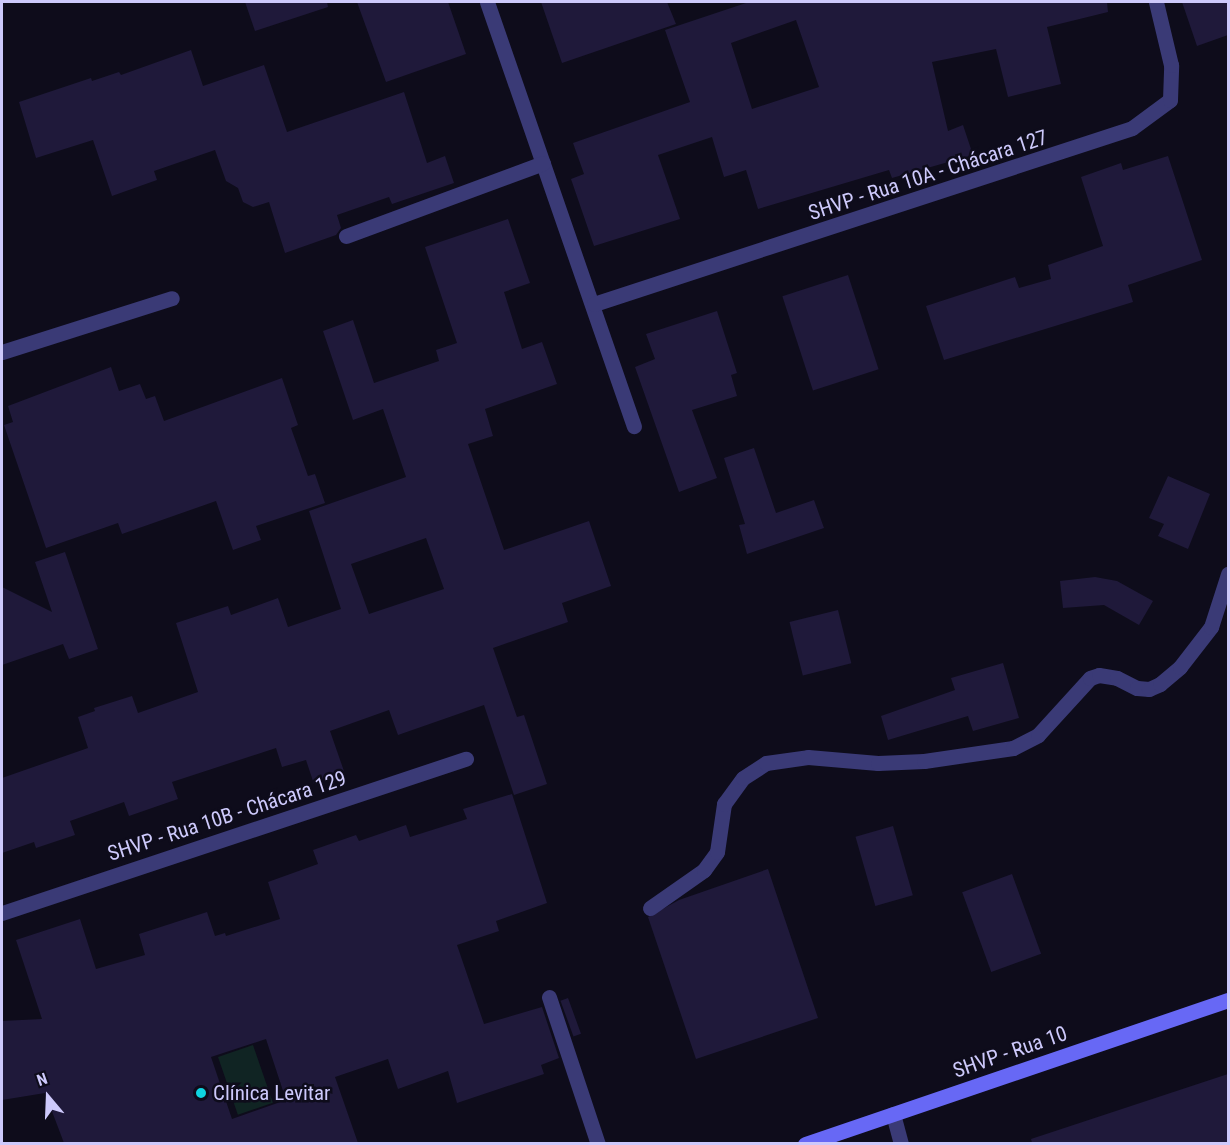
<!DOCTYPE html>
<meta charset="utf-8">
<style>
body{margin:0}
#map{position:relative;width:1230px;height:1145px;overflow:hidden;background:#0e0c1b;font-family:"Roboto Condensed",sans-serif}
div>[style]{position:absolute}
.green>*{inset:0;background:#102423;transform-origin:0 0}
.building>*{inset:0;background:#1f193a;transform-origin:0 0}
.lane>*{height:15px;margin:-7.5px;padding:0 7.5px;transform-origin:7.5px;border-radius:7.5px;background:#3a3a76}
.street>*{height:15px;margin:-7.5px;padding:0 7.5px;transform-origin:7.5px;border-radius:7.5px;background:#3a3a76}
.secondary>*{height:15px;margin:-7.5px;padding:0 7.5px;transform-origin:7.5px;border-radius:7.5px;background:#6768f5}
.dots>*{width:16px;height:16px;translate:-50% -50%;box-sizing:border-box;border:3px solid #0e0c1b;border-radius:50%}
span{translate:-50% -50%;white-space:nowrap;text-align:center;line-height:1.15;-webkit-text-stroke:5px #0e0c1b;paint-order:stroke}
.street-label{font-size:21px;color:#cdc9fb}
.poi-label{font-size:21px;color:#cdc9fb}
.left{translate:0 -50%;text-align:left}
.frame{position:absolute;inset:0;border:3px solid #cdc9fb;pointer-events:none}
.north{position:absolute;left:18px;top:1067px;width:60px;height:60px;-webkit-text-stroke:4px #0e0c1b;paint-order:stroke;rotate:341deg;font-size:16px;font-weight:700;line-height:24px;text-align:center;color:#cdc9fb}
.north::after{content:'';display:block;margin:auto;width:21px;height:27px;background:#cdc9fb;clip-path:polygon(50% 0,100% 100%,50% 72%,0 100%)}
</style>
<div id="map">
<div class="green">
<div style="left:253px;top:1045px;width:61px;height:37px;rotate:71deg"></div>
</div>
<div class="building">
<div style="clip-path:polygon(245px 2px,327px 2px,328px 7px,255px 31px)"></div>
<div style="clip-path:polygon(357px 2px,448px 2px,466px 54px,386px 82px)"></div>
<div style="clip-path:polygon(541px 2px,667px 2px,676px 24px,562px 63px)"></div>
<div style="clip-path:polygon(evenodd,749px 2px,1107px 2px,1108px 12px,1047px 27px,1061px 84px,1008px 97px,996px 49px,932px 62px,948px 131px,963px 125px,973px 155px,892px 178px,889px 170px,758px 209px,746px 170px,724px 177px,712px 137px,658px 155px,680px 219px,594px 246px,571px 179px,584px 174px,573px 143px,690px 102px,665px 30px,749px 2px,796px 20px,819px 87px,752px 109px,731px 43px,796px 20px)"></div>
<div style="clip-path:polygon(1182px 2px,1228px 2px,1228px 35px,1197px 46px)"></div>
<div style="clip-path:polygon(191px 50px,203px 86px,264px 65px,287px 132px,404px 92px,427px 163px,445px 156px,454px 183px,392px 204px,389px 197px,337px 215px,341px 228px,336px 235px,285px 253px,269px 202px,253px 207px,243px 202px,238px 188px,226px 181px,215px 150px,154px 171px,157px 180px,112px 196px,93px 140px,36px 158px,19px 102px,91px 78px,92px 81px,119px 72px,121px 75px)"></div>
<div style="clip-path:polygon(1168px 156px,1202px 260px,1128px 285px,1133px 302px,944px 360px,926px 306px,1015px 277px,1019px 288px,1051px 279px,1048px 265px,1103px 246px,1081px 177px,1121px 163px,1123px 170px)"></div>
<div style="clip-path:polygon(evenodd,508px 219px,530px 283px,504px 292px,522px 349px,542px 342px,557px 384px,485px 409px,493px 436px,468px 444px,504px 550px,589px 521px,611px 586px,562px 603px,568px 622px,493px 648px,517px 717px,524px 715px,547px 784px,514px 795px,484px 705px,398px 735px,389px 710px,330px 731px,345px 774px,314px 784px,306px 760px,282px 767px,276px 748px,172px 782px,178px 799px,129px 816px,124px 802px,70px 821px,75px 835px,36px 848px,34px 842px,2px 853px,2px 778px,88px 748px,78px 717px,95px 711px,94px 708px,132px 696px,138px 713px,198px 692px,176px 623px,228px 606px,231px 615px,278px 598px,288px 627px,341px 609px,309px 511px,406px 477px,383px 409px,353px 420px,323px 331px,353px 320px,374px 383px,439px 361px,436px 350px,457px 343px,425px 247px,508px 219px,426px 538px,444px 589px,369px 614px,351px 564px,426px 538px)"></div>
<div style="left:848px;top:275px;width:99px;height:69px;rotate:72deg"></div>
<div style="clip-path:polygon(717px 311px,737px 373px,731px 375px,737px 396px,692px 410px,717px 478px,679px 492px,635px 367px,655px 359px,646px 334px)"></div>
<div style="clip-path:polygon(111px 367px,119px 391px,140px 384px,146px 399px,155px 396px,164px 421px,282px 378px,298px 425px,291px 428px,308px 476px,315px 474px,325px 503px,256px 526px,261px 540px,233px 550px,216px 501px,122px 534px,118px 523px,46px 548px,4px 425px,13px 422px,8px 406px)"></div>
<div style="clip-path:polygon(754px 448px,776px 513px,814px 500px,824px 528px,747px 554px,739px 525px,745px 524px,724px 458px)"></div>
<div style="clip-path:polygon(1168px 476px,1210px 494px,1188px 549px,1158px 536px,1164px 524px,1149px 518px)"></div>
<div style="clip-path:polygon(65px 552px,98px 649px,69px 659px,63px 644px,2px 665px,2px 587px,52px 612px,35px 562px)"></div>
<div style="clip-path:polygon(1095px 577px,1117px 581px,1153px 601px,1139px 625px,1104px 605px,1063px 608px,1060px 581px)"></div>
<div style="left:838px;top:610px;width:55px;height:50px;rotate:76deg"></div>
<div style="clip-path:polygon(1003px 663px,1019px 718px,973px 731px,968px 716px,888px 740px,881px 716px,955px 690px,951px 678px)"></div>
<div style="clip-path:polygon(evenodd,512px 794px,547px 903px,496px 921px,499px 931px,457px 945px,484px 1024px,542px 1007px,559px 1058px,541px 1065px,544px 1074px,457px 1103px,448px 1071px,398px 1089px,388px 1059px,335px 1077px,358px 1143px,64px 1143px,45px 1093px,2px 1100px,2px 1021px,42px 1019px,16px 940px,80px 919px,96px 969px,145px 955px,139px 934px,207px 912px,215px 936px,225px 933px,226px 936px,280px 919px,268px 882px,318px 864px,313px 850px,356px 835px,359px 841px,406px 825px,410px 837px,467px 819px,463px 809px,512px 794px,266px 1039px,286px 1100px,232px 1119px,211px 1057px,266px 1039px)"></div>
<div style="left:893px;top:826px;width:72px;height:39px;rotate:74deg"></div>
<div style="clip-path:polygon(768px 869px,818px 1018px,696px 1059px,648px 917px,679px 900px)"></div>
<div style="left:1012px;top:874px;width:85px;height:53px;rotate:70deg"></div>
<div style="left:568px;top:998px;width:38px;height:8px;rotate:70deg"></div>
<div style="clip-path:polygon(1228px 1074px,1228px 1143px,1032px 1143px,1031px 1139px)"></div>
</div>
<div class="lane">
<div style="left:549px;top:997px;width:155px;rotate:71.6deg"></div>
</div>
<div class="street">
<div style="left:487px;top:2px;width:449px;rotate:70.9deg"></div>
<div style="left:346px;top:236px;width:210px;rotate:-20.3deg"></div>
<div style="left:594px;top:304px;width:566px;rotate:-18.11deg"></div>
<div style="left:1132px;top:128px;width:47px;rotate:-36.4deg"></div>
<div style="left:1170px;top:100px;width:35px;rotate:-88deg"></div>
<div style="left:1171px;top:65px;width:65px;rotate:-103.4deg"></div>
<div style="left:2px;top:352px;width:178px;rotate:-17.6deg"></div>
<div style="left:650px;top:908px;width:66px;rotate:-35.1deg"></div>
<div style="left:704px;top:870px;width:22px;rotate:-54deg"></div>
<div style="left:717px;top:852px;width:49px;rotate:-81.7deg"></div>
<div style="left:724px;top:804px;width:32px;rotate:-54deg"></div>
<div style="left:743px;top:778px;width:27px;rotate:-33deg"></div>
<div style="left:766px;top:763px;width:42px;rotate:-8.1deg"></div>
<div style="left:808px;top:757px;width:70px;rotate:4.9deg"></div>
<div style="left:878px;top:763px;width:46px;rotate:-2.5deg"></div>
<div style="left:924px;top:761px;width:90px;rotate:-8.3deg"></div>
<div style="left:1013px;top:748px;width:28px;rotate:-27deg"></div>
<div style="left:1038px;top:735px;width:77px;rotate:-47.6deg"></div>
<div style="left:1090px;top:678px;width:9px;rotate:-18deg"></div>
<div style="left:1099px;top:675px;width:18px;rotate:9deg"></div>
<div style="left:1117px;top:678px;width:22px;rotate:27deg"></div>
<div style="left:1137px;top:688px;width:12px;rotate:5deg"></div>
<div style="left:1149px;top:689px;width:12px;rotate:-24deg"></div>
<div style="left:1160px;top:684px;width:26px;rotate:-40deg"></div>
<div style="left:1180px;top:667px;width:51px;rotate:-52.2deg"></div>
<div style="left:1211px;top:627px;width:56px;rotate:-72.2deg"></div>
<div style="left:2px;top:913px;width:489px;rotate:-18.4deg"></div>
<div style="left:893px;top:1114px;width:31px;rotate:75deg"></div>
</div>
<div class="secondary">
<div style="left:805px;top:1144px;width:447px;rotate:-18.8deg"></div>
</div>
<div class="dots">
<div style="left:201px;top:1093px;background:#0fd4e1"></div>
</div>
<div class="street-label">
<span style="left:928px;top:175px;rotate:-18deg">SHVP - Rua 10A - Chácara 127</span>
<span style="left:227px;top:816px;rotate:-18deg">SHVP - Rua 10B - Chácara 129</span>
<span style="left:1010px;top:1052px;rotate:-19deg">SHVP - Rua 10</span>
</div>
<div class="poi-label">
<span class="left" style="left:213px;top:1093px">Clínica Levitar</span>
</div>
<div class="frame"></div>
<div class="north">N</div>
</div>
